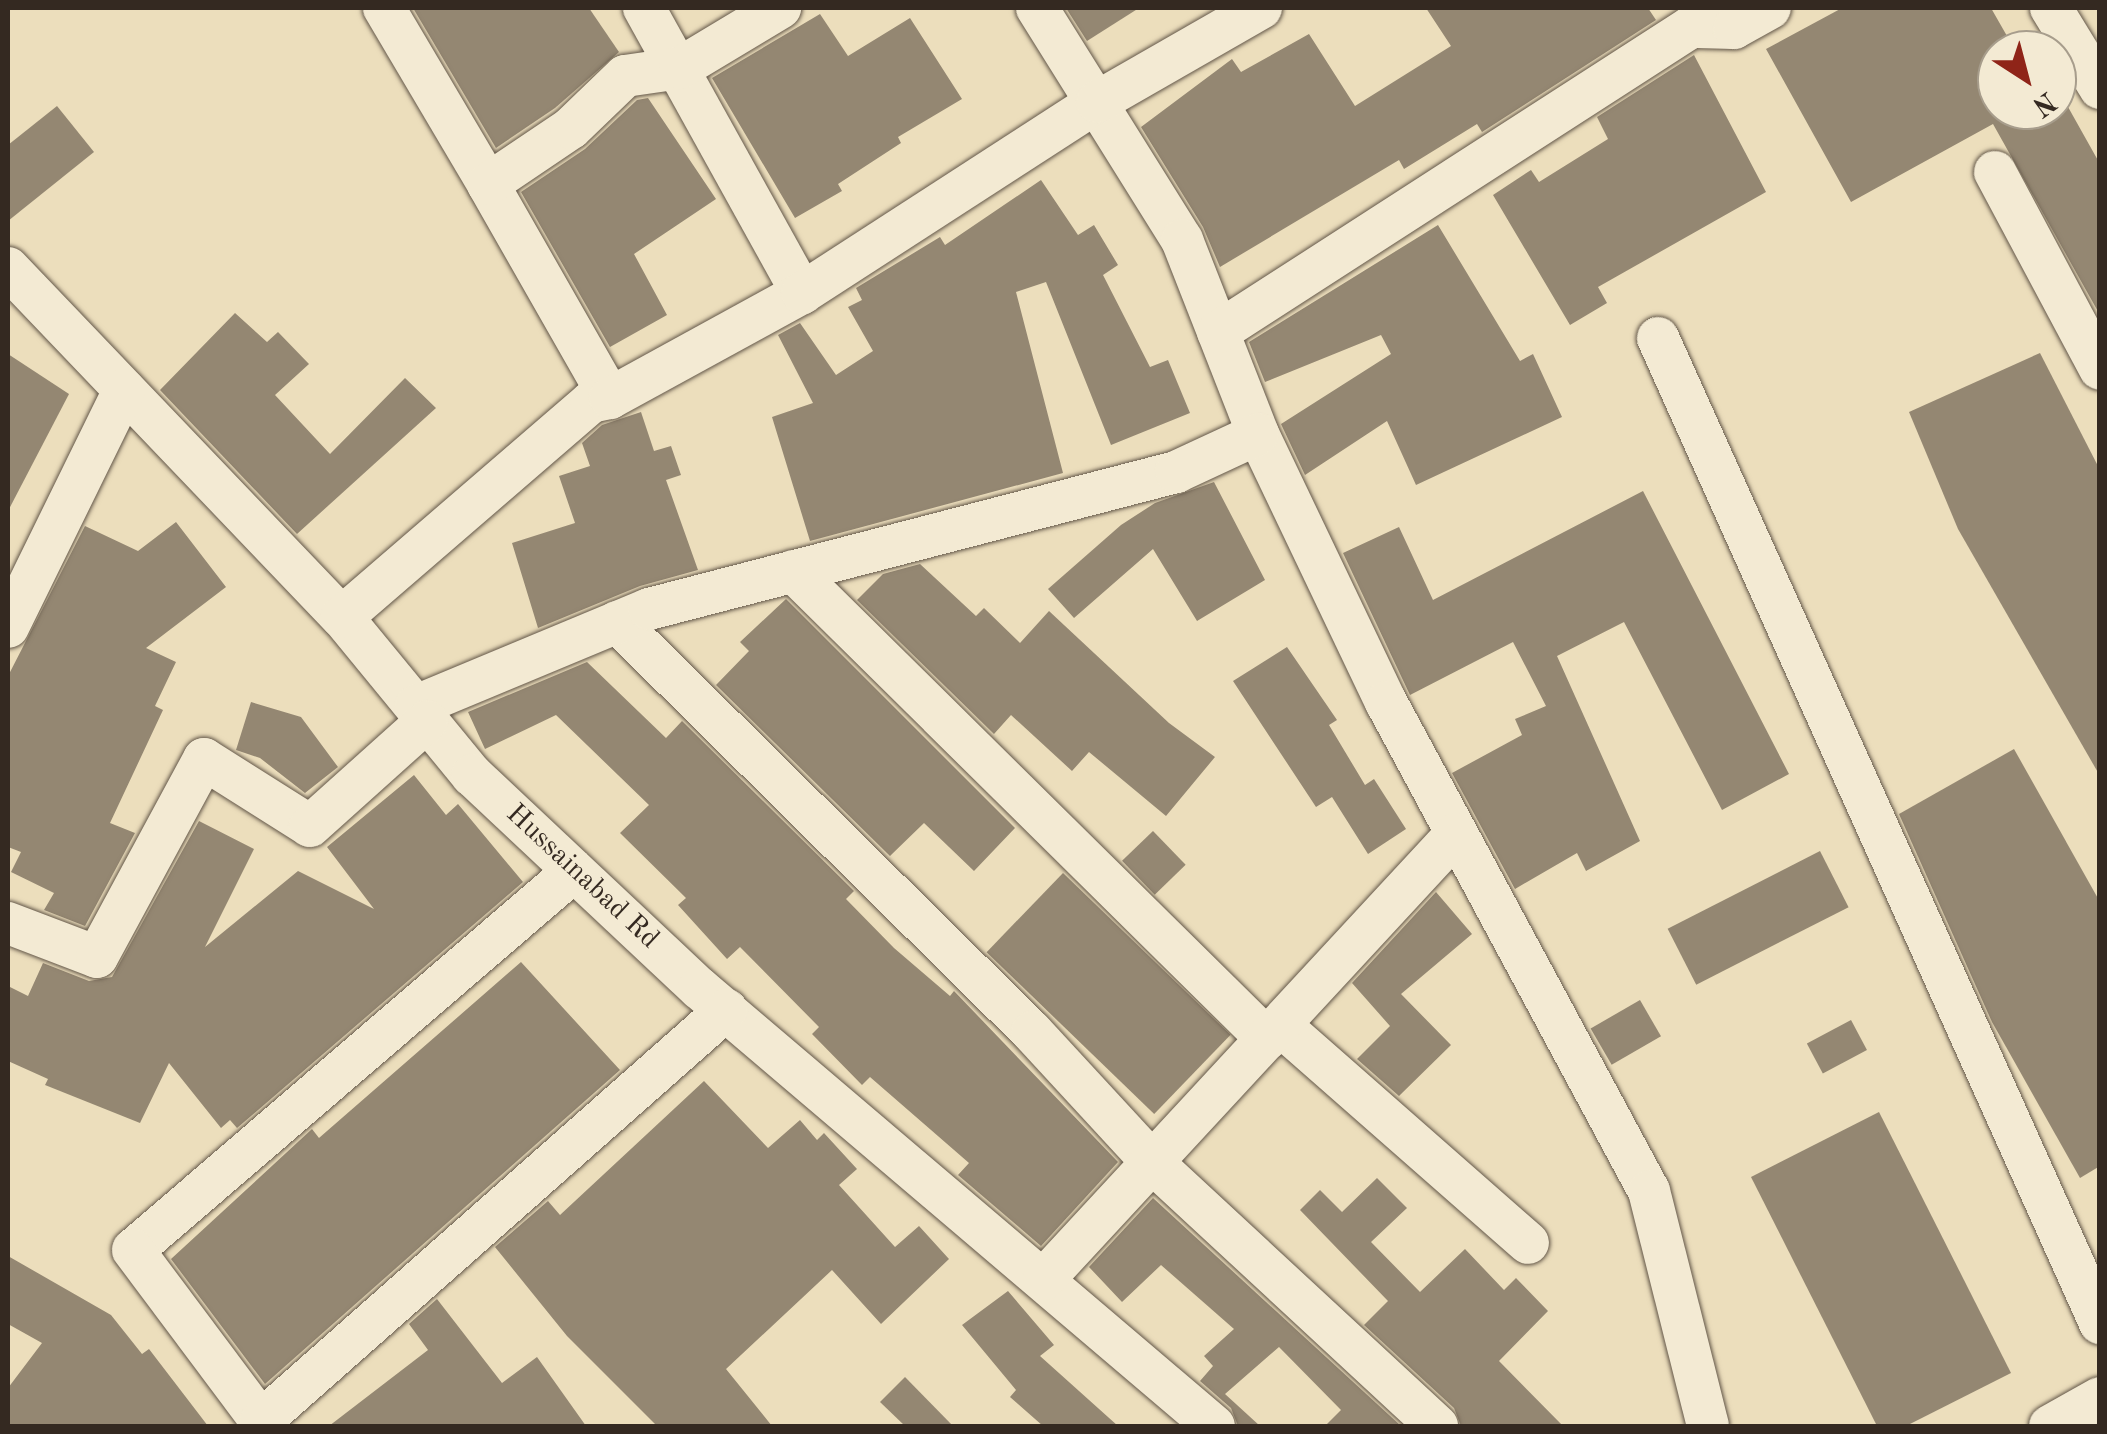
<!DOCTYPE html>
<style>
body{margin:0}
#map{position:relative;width:2107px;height:1434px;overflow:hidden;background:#ecdebc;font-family:"Old Standard TT",serif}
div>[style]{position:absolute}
.building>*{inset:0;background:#948772;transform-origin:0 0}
.roads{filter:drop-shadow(0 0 2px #625648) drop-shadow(0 0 2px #625648)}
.minor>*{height:42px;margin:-21px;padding:0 21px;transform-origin:21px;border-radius:21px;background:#f3ead3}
span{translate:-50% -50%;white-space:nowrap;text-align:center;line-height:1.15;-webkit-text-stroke:8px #f3ead3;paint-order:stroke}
.street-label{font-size:28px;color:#342921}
.frame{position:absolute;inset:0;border:10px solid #342921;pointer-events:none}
.north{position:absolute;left:1977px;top:30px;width:100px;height:100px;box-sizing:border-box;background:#f3ead3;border:2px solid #a79d8c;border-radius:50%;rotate:144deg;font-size:28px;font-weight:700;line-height:40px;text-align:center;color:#342921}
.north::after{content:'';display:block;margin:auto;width:35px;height:45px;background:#8f2418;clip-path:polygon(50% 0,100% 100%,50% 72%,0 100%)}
</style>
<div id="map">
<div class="building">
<div style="clip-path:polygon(413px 8px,589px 8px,619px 52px,555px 108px,496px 148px)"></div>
<div style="clip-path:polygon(1066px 8px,1139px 8px,1087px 41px)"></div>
<div style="clip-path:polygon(1426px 8px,1648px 8px,1656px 20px,1482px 132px,1477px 124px,1404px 169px,1399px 160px,1220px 267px,1203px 227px,1141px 127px,1232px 59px,1241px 72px,1309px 34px,1355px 106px,1451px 46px)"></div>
<div style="clip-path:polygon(1842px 8px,1991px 8px,2015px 50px,1997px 50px,1997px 110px,2057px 110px,2063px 98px,2100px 164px,2100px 315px,1993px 124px,1851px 202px,1766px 49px)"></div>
<div style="clip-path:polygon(820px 14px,848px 56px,910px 18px,962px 99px,898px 137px,901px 143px,838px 184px,842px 191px,795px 218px,712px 78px)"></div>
<div style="clip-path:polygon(1694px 55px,1766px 192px,1598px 287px,1607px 303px,1570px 325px,1493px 195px,1531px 170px,1539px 182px,1608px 139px,1597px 117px)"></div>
<div style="clip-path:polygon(648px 98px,716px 199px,634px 254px,667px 315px,610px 347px,521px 192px,585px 149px,637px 100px)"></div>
<div style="clip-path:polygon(57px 106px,94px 152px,8px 221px,8px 145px)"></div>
<div style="clip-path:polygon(1041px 180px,1078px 235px,1094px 225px,1118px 265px,1103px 275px,1150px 367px,1168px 360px,1190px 413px,1111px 445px,1046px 282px,1016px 292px,1063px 473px,810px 541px,772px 417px,813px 403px,778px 335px,800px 323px,836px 375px,873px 351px,848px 307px,862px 300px,856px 288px,940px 237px,945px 245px)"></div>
<div style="clip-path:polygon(1438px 225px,1520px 361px,1533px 354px,1562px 417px,1416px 485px,1387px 421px,1305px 475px,1281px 424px,1391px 354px,1381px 335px,1265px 382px,1249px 342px)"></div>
<div style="clip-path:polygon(235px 313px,267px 342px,278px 332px,309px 364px,275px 395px,330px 454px,405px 378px,436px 408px,297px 534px,160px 390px)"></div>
<div style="clip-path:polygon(2040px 353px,2100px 470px,2100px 776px,1958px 529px,1909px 412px)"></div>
<div style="clip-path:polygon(8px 354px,69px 394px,8px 511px)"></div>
<div style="clip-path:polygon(641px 412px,654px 451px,671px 446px,681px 475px,666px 480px,698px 570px,640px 586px,538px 628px,512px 543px,575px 523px,559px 476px,590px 466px,582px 443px,602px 425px)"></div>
<div style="clip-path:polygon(1214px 482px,1265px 580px,1197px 621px,1153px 549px,1074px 618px,1048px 589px,1121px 525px,1155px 503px)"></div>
<div style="clip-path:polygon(1643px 491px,1789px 774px,1722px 810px,1624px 622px,1557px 656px,1640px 841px,1586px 871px,1577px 853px,1515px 889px,1452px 773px,1522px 735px,1515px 719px,1546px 706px,1513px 642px,1410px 695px,1343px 553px,1399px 527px,1433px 600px)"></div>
<div style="clip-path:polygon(176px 522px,226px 587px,146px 648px,176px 662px,155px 706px,163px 710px,110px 823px,135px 833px,85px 926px,44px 910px,54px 893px,11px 872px,21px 852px,8px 847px,8px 676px,85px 526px,138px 551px)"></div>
<div style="clip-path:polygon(920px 564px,976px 616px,984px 608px,1020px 643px,1049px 611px,1169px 723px,1215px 757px,1166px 816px,1089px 752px,1072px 771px,1011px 715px,994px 734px,857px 600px,883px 574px)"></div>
<div style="clip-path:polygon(786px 599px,1015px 828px,974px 871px,924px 823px,890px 856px,716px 685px,749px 651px,740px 642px)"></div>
<div style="clip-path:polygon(1287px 647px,1337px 720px,1329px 725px,1365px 785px,1374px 779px,1406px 829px,1368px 854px,1332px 797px,1316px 807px,1233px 681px)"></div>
<div style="clip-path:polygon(587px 662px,666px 738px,682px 721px,854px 891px,846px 899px,894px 948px,950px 996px,954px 991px,1118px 1162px,1041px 1246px,958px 1175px,969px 1163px,870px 1077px,862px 1085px,812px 1034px,819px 1027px,740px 947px,727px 959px,678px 905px,686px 898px,620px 833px,649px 805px,556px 715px,485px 749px,468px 712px)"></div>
<div style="clip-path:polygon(251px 702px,301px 717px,338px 767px,305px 793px,260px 758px,236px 750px)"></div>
<div style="clip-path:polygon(2014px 749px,2100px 902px,2100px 1166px,2080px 1178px,1992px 1022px,1899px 814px)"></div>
<div style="clip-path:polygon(414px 775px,446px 815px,458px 804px,523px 882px,237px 1128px,230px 1120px,221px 1128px,169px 1063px,140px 1123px,45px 1085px,48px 1079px,8px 1061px,8px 986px,28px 996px,43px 963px,89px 981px,112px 977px,199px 821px,254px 849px,205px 947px,298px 871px,374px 909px,327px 847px)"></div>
<div style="left:1153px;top:831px;width:47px;height:43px;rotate:46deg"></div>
<div style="left:1820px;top:851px;width:63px;height:171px;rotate:63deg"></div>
<div style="left:1063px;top:873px;width:233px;height:110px;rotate:44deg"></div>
<div style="clip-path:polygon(1436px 892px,1472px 934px,1401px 994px,1451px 1045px,1399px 1096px,1357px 1059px,1390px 1026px,1352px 983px)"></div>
<div style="clip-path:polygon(521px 962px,620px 1070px,265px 1384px,171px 1259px,312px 1129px,319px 1138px)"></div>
<div style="left:1640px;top:1000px;width:42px;height:57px;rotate:60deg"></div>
<div style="left:1851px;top:1020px;width:34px;height:50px;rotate:62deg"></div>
<div style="clip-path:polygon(704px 1081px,768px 1148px,800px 1120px,817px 1140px,824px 1133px,857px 1169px,839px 1185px,895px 1247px,919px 1226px,949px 1259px,881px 1324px,832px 1270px,726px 1369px,772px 1426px,657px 1426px,567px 1336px,495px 1247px,548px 1201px,560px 1215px)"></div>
<div style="clip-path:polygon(1879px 1112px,2011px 1373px,1906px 1426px,1877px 1426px,1751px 1177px)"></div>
<div style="clip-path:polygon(1377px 1178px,1407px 1208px,1371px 1242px,1420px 1292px,1465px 1249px,1504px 1290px,1516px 1278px,1548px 1311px,1499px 1361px,1563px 1426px,1461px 1426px,1454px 1408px,1364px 1325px,1388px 1301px,1300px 1210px,1320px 1190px,1342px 1212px)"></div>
<div style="clip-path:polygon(1153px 1198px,1401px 1426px,1325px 1426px,1341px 1410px,1279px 1347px,1225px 1394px,1260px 1426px,1238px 1426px,1231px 1408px,1200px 1381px,1213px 1366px,1204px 1356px,1234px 1329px,1161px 1265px,1122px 1302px,1089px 1267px)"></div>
<div style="clip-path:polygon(8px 1256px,111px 1315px,142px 1354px,149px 1349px,208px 1426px,8px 1426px,8px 1388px,42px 1343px,8px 1324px)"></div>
<div style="clip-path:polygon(1008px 1291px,1054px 1345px,1040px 1356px,1118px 1426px,1043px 1426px,1010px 1397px,1016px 1390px,962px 1325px)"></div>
<div style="clip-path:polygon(437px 1299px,502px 1383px,537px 1357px,586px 1426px,329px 1426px,428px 1350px,409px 1324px)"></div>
<div style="clip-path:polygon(905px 1377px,953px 1426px,905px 1426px,880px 1402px)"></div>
</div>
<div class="roads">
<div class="minor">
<div style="left:384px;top:8px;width:204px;rotate:59.4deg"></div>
<div style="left:644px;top:8px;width:326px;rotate:61deg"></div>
<div style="left:1037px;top:8px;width:274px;rotate:58deg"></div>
<div style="left:1182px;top:240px;width:208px;rotate:68.6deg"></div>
<div style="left:1258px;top:434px;width:297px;rotate:64.5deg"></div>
<div style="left:1386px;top:702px;width:555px;rotate:61.73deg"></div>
<div style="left:1649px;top:1191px;width:242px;rotate:75.9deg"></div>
<div style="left:2051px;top:8px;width:94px;rotate:58.5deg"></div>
<div style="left:1995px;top:172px;width:223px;rotate:61.9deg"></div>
<div style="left:8px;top:268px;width:483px;rotate:46.3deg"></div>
<div style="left:342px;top:617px;width:205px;rotate:50.6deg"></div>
<div style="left:472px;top:775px;width:311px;rotate:43.2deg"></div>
<div style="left:699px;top:988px;width:676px;rotate:40.38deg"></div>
<div style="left:1218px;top:332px;width:563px;rotate:-32.81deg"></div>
<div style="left:1691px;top:27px;width:43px;rotate:1.3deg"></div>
<div style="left:1734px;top:28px;width:41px;rotate:-29.1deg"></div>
<div style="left:1658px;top:338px;width:1080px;rotate:65.83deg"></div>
<div style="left:610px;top:398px;width:246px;rotate:-119.7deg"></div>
<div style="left:488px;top:184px;width:100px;rotate:-34deg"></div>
<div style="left:571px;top:128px;width:75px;rotate:-43.9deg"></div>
<div style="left:625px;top:76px;width:56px;rotate:-8.3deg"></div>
<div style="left:680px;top:68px;width:117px;rotate:-31deg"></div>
<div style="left:793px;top:571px;width:666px;rotate:44.64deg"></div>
<div style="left:342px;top:617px;width:329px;rotate:-40.8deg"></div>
<div style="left:591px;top:402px;width:19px;rotate:-12deg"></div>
<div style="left:610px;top:398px;width:219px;rotate:-28.7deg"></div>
<div style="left:802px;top:293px;width:351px;rotate:-32.9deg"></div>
<div style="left:1097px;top:102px;width:189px;rotate:-29.8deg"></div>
<div style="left:617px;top:622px;width:583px;rotate:44.65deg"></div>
<div style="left:1032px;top:1032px;width:180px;rotate:47.3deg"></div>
<div style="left:1154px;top:1164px;width:386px;rotate:42.8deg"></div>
<div style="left:8px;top:627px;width:264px;rotate:-63.9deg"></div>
<div style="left:416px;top:706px;width:252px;rotate:-22.6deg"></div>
<div style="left:649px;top:609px;width:545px;rotate:-14.57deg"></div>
<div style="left:1176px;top:472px;width:90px;rotate:-24.9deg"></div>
<div style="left:574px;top:871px;width:581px;rotate:139.32deg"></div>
<div style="left:133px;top:1250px;width:214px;rotate:53.2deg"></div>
<div style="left:261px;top:1421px;width:621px;rotate:-41.47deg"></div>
<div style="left:8px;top:923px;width:95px;rotate:20.9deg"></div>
<div style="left:97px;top:957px;width:225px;rotate:-61.6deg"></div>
<div style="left:204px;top:759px;width:125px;rotate:32.3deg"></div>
<div style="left:310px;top:826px;width:157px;rotate:-41.9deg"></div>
<div style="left:1280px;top:1025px;width:330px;rotate:41.3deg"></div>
<div style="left:1044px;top:1279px;width:606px;rotate:-47.21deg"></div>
<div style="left:2050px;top:1426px;width:57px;rotate:-29.2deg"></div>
</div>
</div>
<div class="street-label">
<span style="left:582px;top:877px;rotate:43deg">Hussainabad Rd</span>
</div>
<div class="frame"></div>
<div class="north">N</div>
</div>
